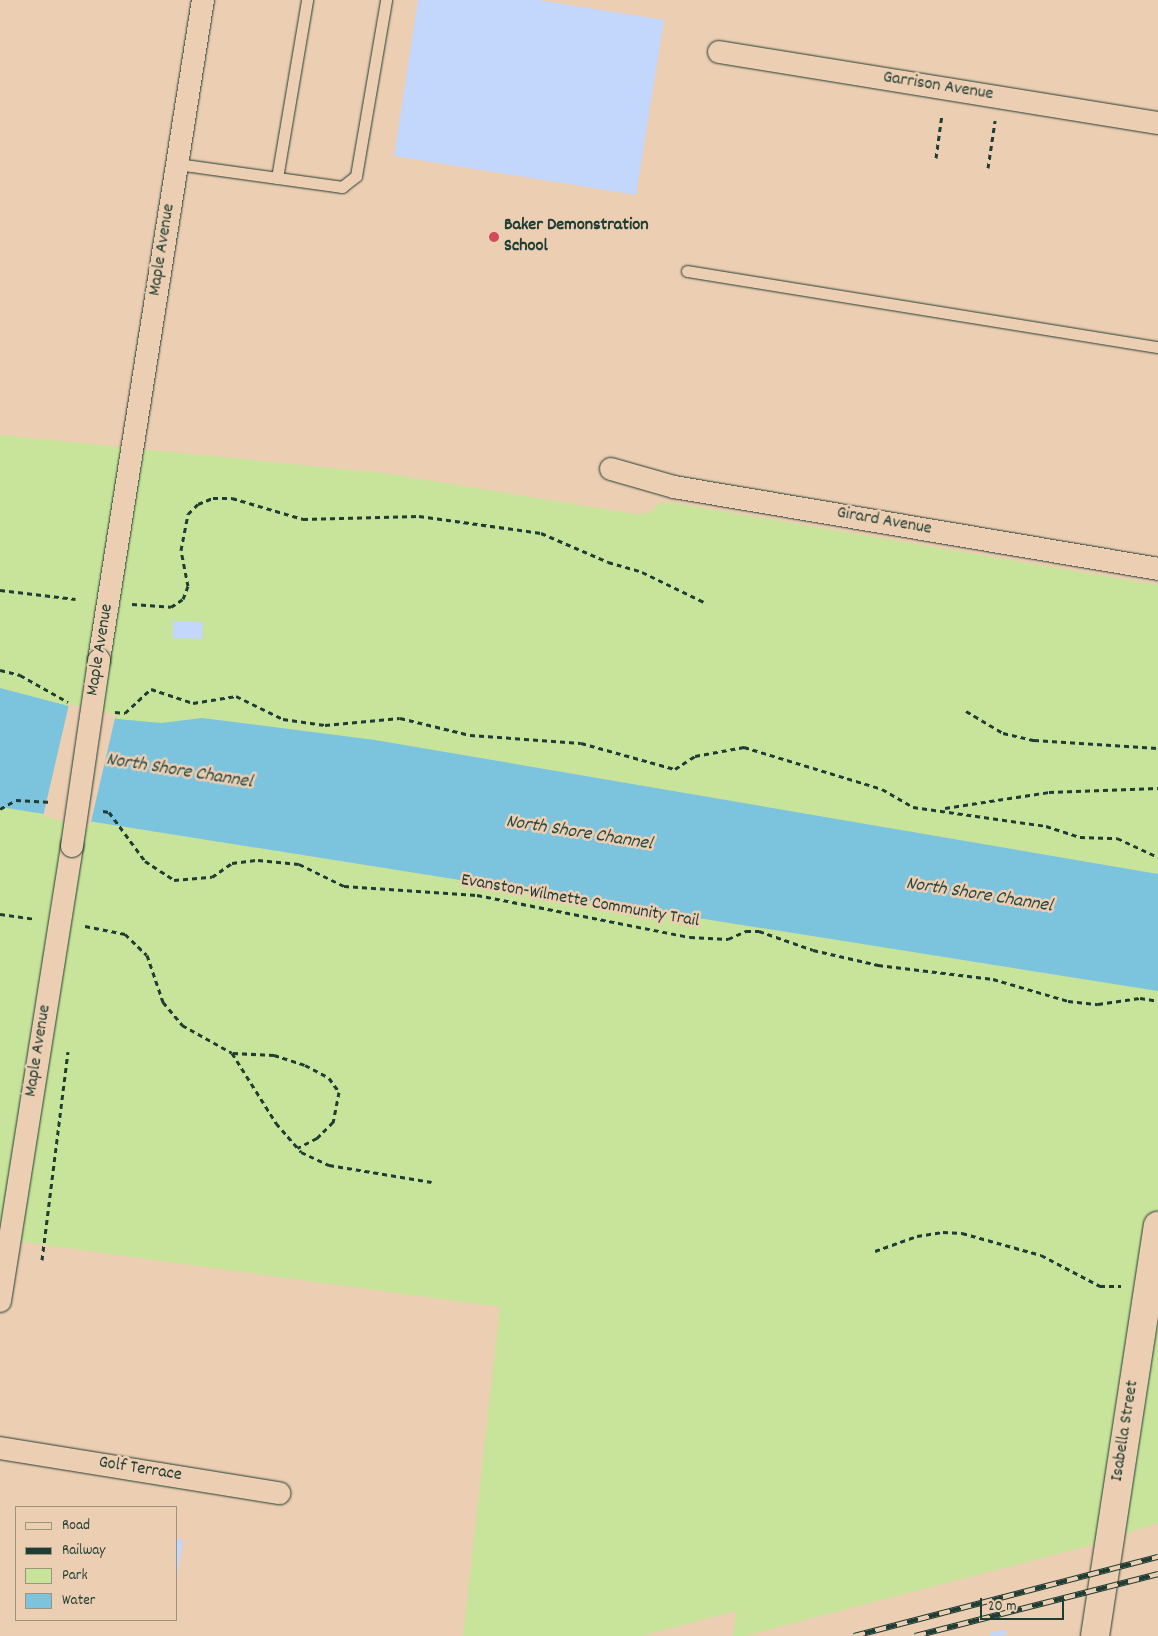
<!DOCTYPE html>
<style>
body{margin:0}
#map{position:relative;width:1158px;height:1636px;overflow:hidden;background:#ecceb2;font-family:Dekko,sans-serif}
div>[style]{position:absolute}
.green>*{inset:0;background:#c8e49b}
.water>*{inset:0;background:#7cc4dd}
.pier>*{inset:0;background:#ecceb2;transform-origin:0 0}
.building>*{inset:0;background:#c3d6fb;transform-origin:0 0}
.path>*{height:3px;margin-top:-1.5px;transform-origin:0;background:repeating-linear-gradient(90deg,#1f3d34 0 5px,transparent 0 9px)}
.roads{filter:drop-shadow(0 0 1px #1f3d34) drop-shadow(0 0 1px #1f3d34)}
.service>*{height:11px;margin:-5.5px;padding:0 5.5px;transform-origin:5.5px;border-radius:5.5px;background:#ecceb2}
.minor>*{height:22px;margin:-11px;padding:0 11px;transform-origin:11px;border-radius:11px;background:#ecceb2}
.tertiary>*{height:28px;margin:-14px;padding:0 14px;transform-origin:14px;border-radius:14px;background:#ecceb2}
.rail>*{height:5.5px;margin-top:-2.75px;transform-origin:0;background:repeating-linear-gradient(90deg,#ecceb2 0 11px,#1f3d34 0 22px);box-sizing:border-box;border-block:1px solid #1f3d34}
.bridges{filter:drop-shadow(0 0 1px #1f3d34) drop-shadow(0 0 1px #1f3d34)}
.minor-bridge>*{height:22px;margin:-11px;padding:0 11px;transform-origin:11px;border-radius:11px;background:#ecceb2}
.dots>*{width:14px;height:14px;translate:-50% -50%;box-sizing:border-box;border:2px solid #ecceb2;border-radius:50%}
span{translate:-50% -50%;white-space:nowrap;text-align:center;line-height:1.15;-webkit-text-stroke:5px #ecceb2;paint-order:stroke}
.street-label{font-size:18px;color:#1f3d34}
.poi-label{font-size:18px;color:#1f3d34;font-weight:700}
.left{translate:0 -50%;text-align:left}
.water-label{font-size:19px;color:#284a45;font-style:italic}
.legend{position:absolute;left:15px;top:1506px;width:162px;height:115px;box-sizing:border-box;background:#ecceb2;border:1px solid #9a9480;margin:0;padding:6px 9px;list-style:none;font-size:15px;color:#1f3d34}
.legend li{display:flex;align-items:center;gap:10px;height:25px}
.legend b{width:25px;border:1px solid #9a9480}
.scale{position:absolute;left:980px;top:1598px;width:84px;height:22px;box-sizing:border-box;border:2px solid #1f3d34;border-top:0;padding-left:6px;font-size:15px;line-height:18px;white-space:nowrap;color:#1f3d34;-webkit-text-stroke:4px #ecceb2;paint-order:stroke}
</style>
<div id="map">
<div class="green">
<div style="clip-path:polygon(0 435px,384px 473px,635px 514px,649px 513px,658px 504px,667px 502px,1158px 585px,1158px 1523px,1088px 1546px,744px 1636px,733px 1636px,736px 1611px,641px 1636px,463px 1636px,500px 1307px,0 1239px)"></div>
</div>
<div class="water">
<div style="clip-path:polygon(0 688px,118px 719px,161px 723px,202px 718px,375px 740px,1158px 874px,1158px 991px,0 807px)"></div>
</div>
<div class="pier">
<div style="left:69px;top:704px;width:48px;height:115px;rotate:13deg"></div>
</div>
<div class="building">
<div style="clip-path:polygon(418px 0,538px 0,664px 20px,636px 195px,394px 156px)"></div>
<div style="left:173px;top:621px;width:30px;height:17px;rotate:2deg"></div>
<div style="clip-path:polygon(176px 1539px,183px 1540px,177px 1577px,176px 1577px)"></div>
<div style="clip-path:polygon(1005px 1629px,1007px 1635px,990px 1636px,990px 1633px)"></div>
</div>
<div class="path">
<div style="left:936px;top:158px;width:44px;rotate:-82.2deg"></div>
<div style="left:988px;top:168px;width:48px;rotate:-81.5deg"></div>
<div style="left:0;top:590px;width:76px;rotate:6.8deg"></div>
<div style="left:132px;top:604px;width:39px;rotate:4deg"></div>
<div style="left:171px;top:607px;width:14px;rotate:-34deg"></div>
<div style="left:183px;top:599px;width:14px;rotate:-69deg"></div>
<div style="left:188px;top:586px;width:37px;rotate:-101deg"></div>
<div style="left:181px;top:550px;width:37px;rotate:-79deg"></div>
<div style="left:188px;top:514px;width:14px;rotate:-45deg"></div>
<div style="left:198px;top:504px;width:16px;rotate:-22deg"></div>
<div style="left:213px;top:498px;width:19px"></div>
<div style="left:232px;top:498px;width:74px;rotate:16.5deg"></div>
<div style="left:303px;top:519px;width:116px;rotate:-1.5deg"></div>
<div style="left:419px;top:516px;width:123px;rotate:7.9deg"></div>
<div style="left:541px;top:533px;width:73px;rotate:23.4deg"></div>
<div style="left:608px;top:562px;width:35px;rotate:16deg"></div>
<div style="left:642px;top:572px;width:69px;rotate:25.8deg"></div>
<div style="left:0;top:670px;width:21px;rotate:14deg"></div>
<div style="left:20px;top:675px;width:55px;rotate:29.4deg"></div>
<div style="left:966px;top:711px;width:43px;rotate:30.7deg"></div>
<div style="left:1003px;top:733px;width:32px;rotate:13deg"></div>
<div style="left:1034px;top:740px;width:124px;rotate:3.7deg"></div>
<div style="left:115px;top:712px;width:10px;rotate:6deg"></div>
<div style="left:125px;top:713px;width:35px;rotate:-43deg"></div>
<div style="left:151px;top:689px;width:44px;rotate:18.4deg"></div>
<div style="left:193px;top:703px;width:44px;rotate:-9.2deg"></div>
<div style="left:236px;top:696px;width:52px;rotate:26.1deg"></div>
<div style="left:283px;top:719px;width:42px;rotate:8.1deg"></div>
<div style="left:325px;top:725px;width:75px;rotate:-5.3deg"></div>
<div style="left:400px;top:718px;width:72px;rotate:13.7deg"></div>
<div style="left:470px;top:735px;width:111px;rotate:4.1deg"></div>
<div style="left:581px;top:743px;width:98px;rotate:15.5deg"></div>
<div style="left:675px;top:769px;width:24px;rotate:-33deg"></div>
<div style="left:695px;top:756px;width:50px;rotate:-10.4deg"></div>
<div style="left:744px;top:747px;width:144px;rotate:16.9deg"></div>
<div style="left:882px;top:789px;width:36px;rotate:30deg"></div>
<div style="left:913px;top:807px;width:134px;rotate:8.1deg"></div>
<div style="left:1046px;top:826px;width:36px;rotate:18deg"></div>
<div style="left:1080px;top:837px;width:37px;rotate:2deg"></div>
<div style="left:1117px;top:838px;width:45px;rotate:24.9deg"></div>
<div style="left:945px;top:808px;width:105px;rotate:-8.7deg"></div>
<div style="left:1049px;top:792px;width:109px;rotate:-2.1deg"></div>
<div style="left:0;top:809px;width:18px;rotate:-29deg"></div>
<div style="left:16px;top:800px;width:36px;rotate:3deg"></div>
<div style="left:103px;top:811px;width:6px;rotate:9deg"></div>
<div style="left:109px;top:812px;width:61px;rotate:53.7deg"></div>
<div style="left:145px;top:861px;width:35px;rotate:33deg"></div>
<div style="left:174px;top:880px;width:38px;rotate:-5deg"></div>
<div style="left:212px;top:877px;width:24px;rotate:-35deg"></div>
<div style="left:232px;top:863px;width:26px;rotate:-7deg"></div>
<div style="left:258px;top:860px;width:41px;rotate:5.6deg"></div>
<div style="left:299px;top:864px;width:50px;rotate:26.1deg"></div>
<div style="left:344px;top:886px;width:133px;rotate:3.9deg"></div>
<div style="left:477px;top:895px;width:217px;rotate:11.2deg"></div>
<div style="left:690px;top:937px;width:38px;rotate:3deg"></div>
<div style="left:728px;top:939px;width:20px;rotate:-24deg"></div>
<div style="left:746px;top:931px;width:13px"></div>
<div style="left:759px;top:931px;width:57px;rotate:19.4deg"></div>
<div style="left:813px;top:950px;width:67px;rotate:13deg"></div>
<div style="left:878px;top:965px;width:116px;rotate:6.9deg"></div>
<div style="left:993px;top:979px;width:78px;rotate:16.3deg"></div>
<div style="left:1068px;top:1001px;width:30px;rotate:6deg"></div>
<div style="left:1098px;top:1004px;width:42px;rotate:-8.1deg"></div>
<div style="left:1140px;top:998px;width:18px;rotate:9deg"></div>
<div style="left:0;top:914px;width:35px;rotate:8deg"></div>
<div style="left:85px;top:926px;width:41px;rotate:11.3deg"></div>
<div style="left:125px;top:934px;width:30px;rotate:44deg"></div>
<div style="left:147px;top:955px;width:50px;rotate:71.2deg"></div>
<div style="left:163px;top:1002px;width:30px;rotate:50deg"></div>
<div style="left:182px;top:1025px;width:57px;rotate:29.2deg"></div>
<div style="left:232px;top:1053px;width:83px;rotate:57.8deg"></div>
<div style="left:276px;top:1123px;width:38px;rotate:49deg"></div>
<div style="left:301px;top:1152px;width:31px;rotate:25deg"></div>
<div style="left:329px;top:1165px;width:104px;rotate:9.4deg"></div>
<div style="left:233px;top:1053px;width:41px;rotate:2.8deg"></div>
<div style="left:274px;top:1055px;width:33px;rotate:18deg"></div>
<div style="left:305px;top:1065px;width:27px;rotate:28deg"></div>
<div style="left:329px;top:1078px;width:17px;rotate:54deg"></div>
<div style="left:339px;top:1092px;width:31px;rotate:101deg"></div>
<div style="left:333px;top:1122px;width:23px;rotate:135deg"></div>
<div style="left:317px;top:1138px;width:22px;rotate:153deg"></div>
<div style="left:875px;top:1251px;width:45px;rotate:-19.7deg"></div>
<div style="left:917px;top:1236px;width:26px;rotate:-9deg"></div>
<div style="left:943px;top:1232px;width:19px;rotate:3deg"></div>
<div style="left:962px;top:1233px;width:82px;rotate:15.6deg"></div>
<div style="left:1041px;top:1255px;width:67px;rotate:27.7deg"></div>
<div style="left:1100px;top:1286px;width:21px"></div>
<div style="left:42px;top:1260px;width:210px;rotate:-82.9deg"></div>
</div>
<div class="roads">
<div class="service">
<div style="left:177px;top:164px;width:167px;rotate:7.9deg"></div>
<div style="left:342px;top:187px;width:18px;rotate:-38deg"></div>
<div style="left:356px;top:176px;width:179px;rotate:-80.3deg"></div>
<div style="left:277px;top:178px;width:181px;rotate:-80.4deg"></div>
<div style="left:687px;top:271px;width:477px;rotate:9.2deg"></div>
</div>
<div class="minor">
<div style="left:719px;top:52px;width:445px;rotate:9.2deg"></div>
<div style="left:611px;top:469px;width:66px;rotate:15.9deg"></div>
<div style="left:674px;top:487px;width:491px;rotate:9.6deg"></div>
<div style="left:99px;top:660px;width:668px;rotate:-81.05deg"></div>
<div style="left:0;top:1301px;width:461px;rotate:-81deg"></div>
<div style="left:0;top:1448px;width:283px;rotate:9.2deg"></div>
</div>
<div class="tertiary">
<div style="left:1095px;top:1636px;width:415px;rotate:-81.3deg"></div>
</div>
</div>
<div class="rail">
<div style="left:854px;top:1636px;width:314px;rotate:-14.6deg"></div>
<div style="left:915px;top:1636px;width:251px;rotate:-14.3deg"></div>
</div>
<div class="bridges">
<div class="minor-bridge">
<div style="left:72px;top:846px;width:188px;rotate:-81.7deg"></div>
</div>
</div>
<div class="dots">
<div style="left:494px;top:237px;background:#d1495b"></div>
</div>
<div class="street-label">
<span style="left:938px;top:87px;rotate:9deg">Garrison Avenue</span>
<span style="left:163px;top:250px;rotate:-81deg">Maple Avenue</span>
<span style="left:884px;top:522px;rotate:10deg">Girard Avenue</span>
<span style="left:101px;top:650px;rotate:-81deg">Maple Avenue</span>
<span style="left:580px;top:902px;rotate:10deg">Evanston-Wilmette Community Trail</span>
<span style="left:39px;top:1051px;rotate:-81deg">Maple Avenue</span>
<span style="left:1126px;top:1431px;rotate:-81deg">Isabella Street</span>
<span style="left:140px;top:1470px;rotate:9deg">Golf Terrace</span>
</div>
<div class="poi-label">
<span class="left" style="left:504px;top:237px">Baker Demonstration<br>School</span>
</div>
<div class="water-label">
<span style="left:179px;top:772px;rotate:9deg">North Shore Channel</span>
<span style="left:579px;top:834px;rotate:9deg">North Shore Channel</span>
<span style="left:979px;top:896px;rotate:9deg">North Shore Channel</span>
</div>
<ul class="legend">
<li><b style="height:6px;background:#ecceb2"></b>Road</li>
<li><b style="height:6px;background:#1f3d34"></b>Railway</li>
<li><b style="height:14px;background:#c8e49b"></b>Park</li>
<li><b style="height:14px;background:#7cc4dd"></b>Water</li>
</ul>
<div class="scale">20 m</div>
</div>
